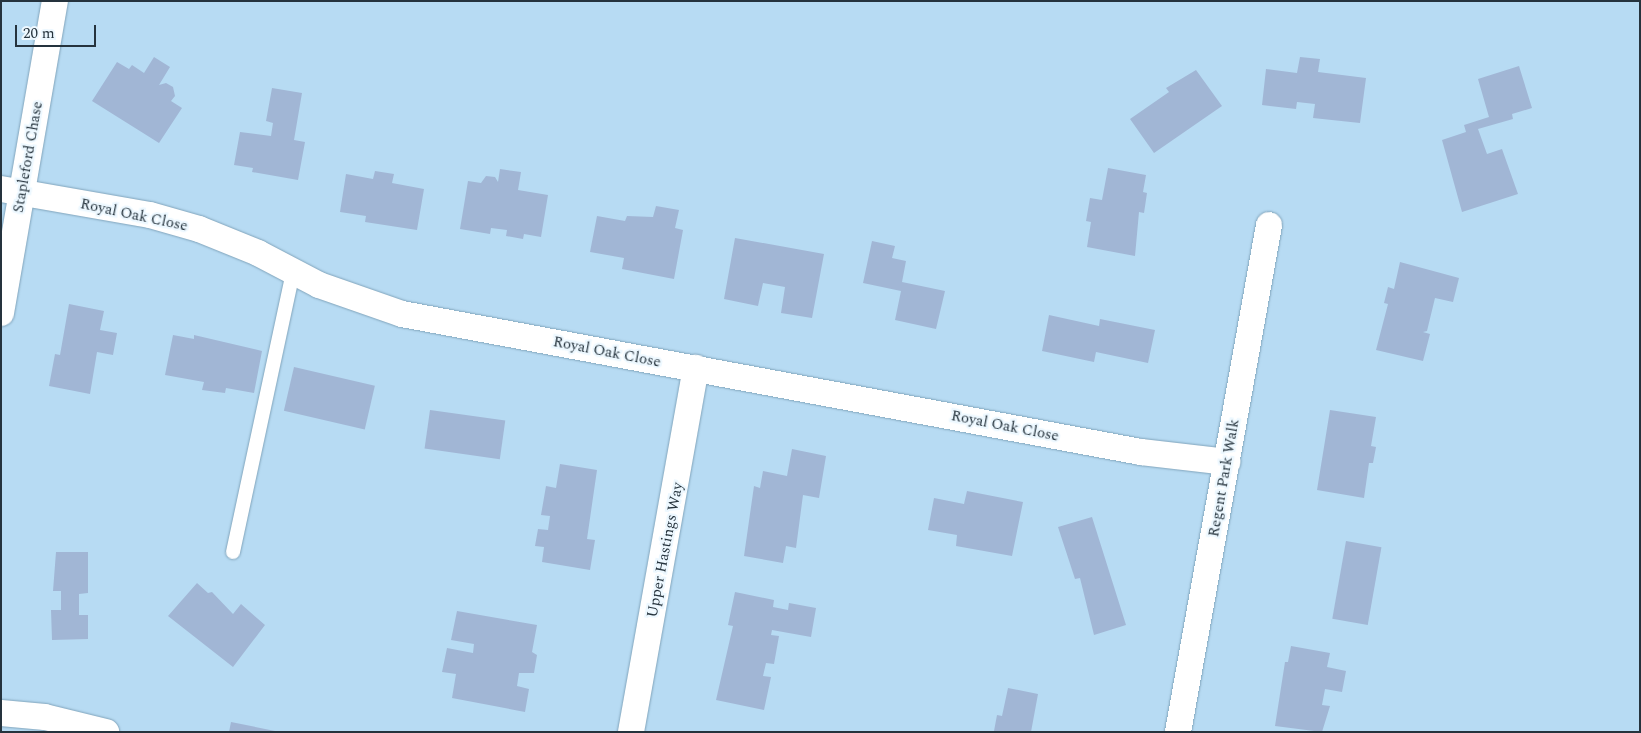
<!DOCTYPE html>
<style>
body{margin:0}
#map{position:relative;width:1641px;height:733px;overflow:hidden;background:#b7dbf3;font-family:Spectral,serif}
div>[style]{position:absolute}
.building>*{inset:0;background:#a1b6d5;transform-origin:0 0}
.roads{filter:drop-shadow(0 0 1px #81a4bb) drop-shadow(0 0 1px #81a4bb)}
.service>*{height:14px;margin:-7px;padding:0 7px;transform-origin:7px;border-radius:7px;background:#fff}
.minor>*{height:26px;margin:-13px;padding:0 13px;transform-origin:13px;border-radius:13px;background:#fff}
span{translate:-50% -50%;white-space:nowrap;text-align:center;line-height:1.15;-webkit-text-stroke:4.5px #edf8ff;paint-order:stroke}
.street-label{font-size:15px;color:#25333d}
.frame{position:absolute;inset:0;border:2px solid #25333d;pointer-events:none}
.scale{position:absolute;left:15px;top:25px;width:81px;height:22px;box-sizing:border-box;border:2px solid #25333d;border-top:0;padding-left:6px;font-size:15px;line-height:18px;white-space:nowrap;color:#25333d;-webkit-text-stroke:4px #edf8ff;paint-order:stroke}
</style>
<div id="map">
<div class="building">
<div style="clip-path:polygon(154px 57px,170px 67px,159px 85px,166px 83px,173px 87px,175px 96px,171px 101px,182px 108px,159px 143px,92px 101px,117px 62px,129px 69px,132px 65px,144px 73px)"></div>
<div style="clip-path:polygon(1300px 57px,1320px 59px,1318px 72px,1366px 78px,1360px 123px,1313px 118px,1315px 104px,1297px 102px,1296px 109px,1262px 105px,1266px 69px,1297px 73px)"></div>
<div style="clip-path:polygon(1519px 66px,1532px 108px,1512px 114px,1513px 119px,1478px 129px,1487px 154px,1502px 149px,1518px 194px,1462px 212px,1442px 140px,1466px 132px,1464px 125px,1489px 117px,1478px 79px)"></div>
<div style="clip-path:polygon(1196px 70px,1222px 106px,1154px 153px,1130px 119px,1169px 92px,1166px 88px)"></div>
<div style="clip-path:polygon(272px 88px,302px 93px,294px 140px,305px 142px,298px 180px,252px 172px,253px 168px,234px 165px,240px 132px,271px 136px,273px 123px,266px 121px)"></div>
<div style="clip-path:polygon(1108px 168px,1146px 175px,1143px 192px,1147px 193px,1144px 213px,1139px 212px,1135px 256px,1087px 247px,1091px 222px,1086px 221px,1090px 198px,1102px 200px)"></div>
<div style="clip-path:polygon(500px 169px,521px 172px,518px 190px,548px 195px,541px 237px,524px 234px,523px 239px,506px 236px,507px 230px,491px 228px,490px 234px,460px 229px,468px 181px,481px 183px,486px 176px,495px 177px,498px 182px)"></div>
<div style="clip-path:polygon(375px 171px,394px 174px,392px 183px,424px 189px,417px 230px,365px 222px,366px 216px,340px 212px,346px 174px,373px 179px)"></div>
<div style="clip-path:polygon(656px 206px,679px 210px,675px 228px,683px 230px,674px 279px,622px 269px,624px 258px,590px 252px,597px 216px,625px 221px,627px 216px,653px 217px)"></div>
<div style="clip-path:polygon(735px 238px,824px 254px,812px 318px,781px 313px,785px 287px,763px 283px,758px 306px,724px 299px)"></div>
<div style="clip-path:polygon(872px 241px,895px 246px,892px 258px,906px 261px,902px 282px,945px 291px,936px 329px,895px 320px,901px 291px,863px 283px)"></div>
<div style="clip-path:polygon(1400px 262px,1459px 278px,1453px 302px,1435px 298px,1427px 331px,1423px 332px,1430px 334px,1423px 361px,1376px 350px,1388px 304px,1384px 303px,1388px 287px,1394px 289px)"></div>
<div style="clip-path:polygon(69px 304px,104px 311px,100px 330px,117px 333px,113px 355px,97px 352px,90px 394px,49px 386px,55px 354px,60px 355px)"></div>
<div style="clip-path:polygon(1049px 315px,1099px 326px,1100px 319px,1155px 330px,1148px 363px,1096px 352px,1094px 362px,1042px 351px)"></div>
<div style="clip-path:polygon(173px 335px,194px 339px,194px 335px,262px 351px,254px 393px,226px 388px,225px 393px,202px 390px,204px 382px,165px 375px)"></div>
<div style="left:294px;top:367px;width:83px;height:45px;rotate:13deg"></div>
<div style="left:430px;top:410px;width:76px;height:39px;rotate:8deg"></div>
<div style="clip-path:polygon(1330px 410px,1376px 417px,1371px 446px,1376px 447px,1373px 463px,1369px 463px,1364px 498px,1317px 490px)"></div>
<div style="clip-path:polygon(792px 449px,826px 456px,819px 498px,803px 495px,796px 548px,786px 546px,783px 563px,744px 556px,754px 486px,760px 488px,763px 471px,787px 476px)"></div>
<div style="clip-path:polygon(560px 464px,597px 470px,587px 539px,595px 540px,590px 570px,542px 562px,544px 547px,535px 546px,538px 529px,548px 530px,550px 516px,541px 515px,546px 486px,556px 488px)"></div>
<div style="clip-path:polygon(967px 491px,1023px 502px,1012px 556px,956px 546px,957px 535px,928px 530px,934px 498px,964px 504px)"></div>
<div style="clip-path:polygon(1092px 517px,1126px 625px,1094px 635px,1080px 578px,1075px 579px,1058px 527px)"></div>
<div style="left:1346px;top:541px;width:36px;height:79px;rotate:10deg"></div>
<div style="clip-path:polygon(56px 552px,88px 552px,88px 593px,79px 594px,79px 615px,88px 615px,88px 639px,52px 640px,51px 610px,61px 610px,61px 591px,53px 591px)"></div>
<div style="clip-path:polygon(197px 583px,208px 593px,212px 592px,233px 614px,241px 604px,265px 625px,233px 667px,168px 616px)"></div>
<div style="clip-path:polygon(735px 592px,774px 600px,773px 607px,788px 610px,789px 603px,816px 608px,811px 637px,772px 630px,771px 635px,779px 636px,774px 664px,766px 663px,763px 676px,771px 677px,764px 710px,716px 700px,733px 626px,728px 625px)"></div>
<div style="clip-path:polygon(457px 611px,537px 625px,532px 652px,537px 655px,534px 673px,519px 673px,517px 686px,529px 689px,525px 712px,452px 698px,456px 674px,442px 672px,447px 648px,473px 653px,474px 644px,451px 640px)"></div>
<div style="clip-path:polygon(1291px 646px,1330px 653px,1327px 667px,1346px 671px,1342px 692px,1325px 689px,1322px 705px,1330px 706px,1322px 732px,1275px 726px,1285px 662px,1288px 662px)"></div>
<div style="clip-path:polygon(1008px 688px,1038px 694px,1031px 732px,994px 731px,997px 715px,1002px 716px)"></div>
<div style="clip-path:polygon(231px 722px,275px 731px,275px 732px,229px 732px)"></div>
</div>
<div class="roads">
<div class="service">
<div style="left:233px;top:552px;width:286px;rotate:-77.9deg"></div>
</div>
<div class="minor">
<div style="left:1px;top:189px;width:151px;rotate:9.9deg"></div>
<div style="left:150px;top:215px;width:51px;rotate:15.9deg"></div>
<div style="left:199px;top:229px;width:64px;rotate:22.1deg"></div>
<div style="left:258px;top:253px;width:69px;rotate:27.7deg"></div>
<div style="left:319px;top:285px;width:88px;rotate:19.3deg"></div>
<div style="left:402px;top:314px;width:752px;rotate:10.58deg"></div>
<div style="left:1141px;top:452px;width:87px;rotate:6.6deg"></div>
<div style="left:1px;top:313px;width:317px;rotate:-80.2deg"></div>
<div style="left:1px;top:713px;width:44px;rotate:5.2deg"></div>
<div style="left:45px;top:717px;width:63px;rotate:13.8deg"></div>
<div style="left:631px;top:732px;width:370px;rotate:-79.9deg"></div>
<div style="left:1178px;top:732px;width:515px;rotate:-79.82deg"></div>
</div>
</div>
<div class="street-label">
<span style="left:28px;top:157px;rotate:-80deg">Stapleford Chase</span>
<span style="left:134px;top:215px;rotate:12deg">Royal Oak Close</span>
<span style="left:607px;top:352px;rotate:11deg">Royal Oak Close</span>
<span style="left:1005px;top:426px;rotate:11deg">Royal Oak Close</span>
<span style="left:1224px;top:478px;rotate:-80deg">Regent Park Walk</span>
<span style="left:665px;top:550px;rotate:-79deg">Upper Hastings Way</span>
</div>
<div class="frame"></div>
<div class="scale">20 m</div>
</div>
